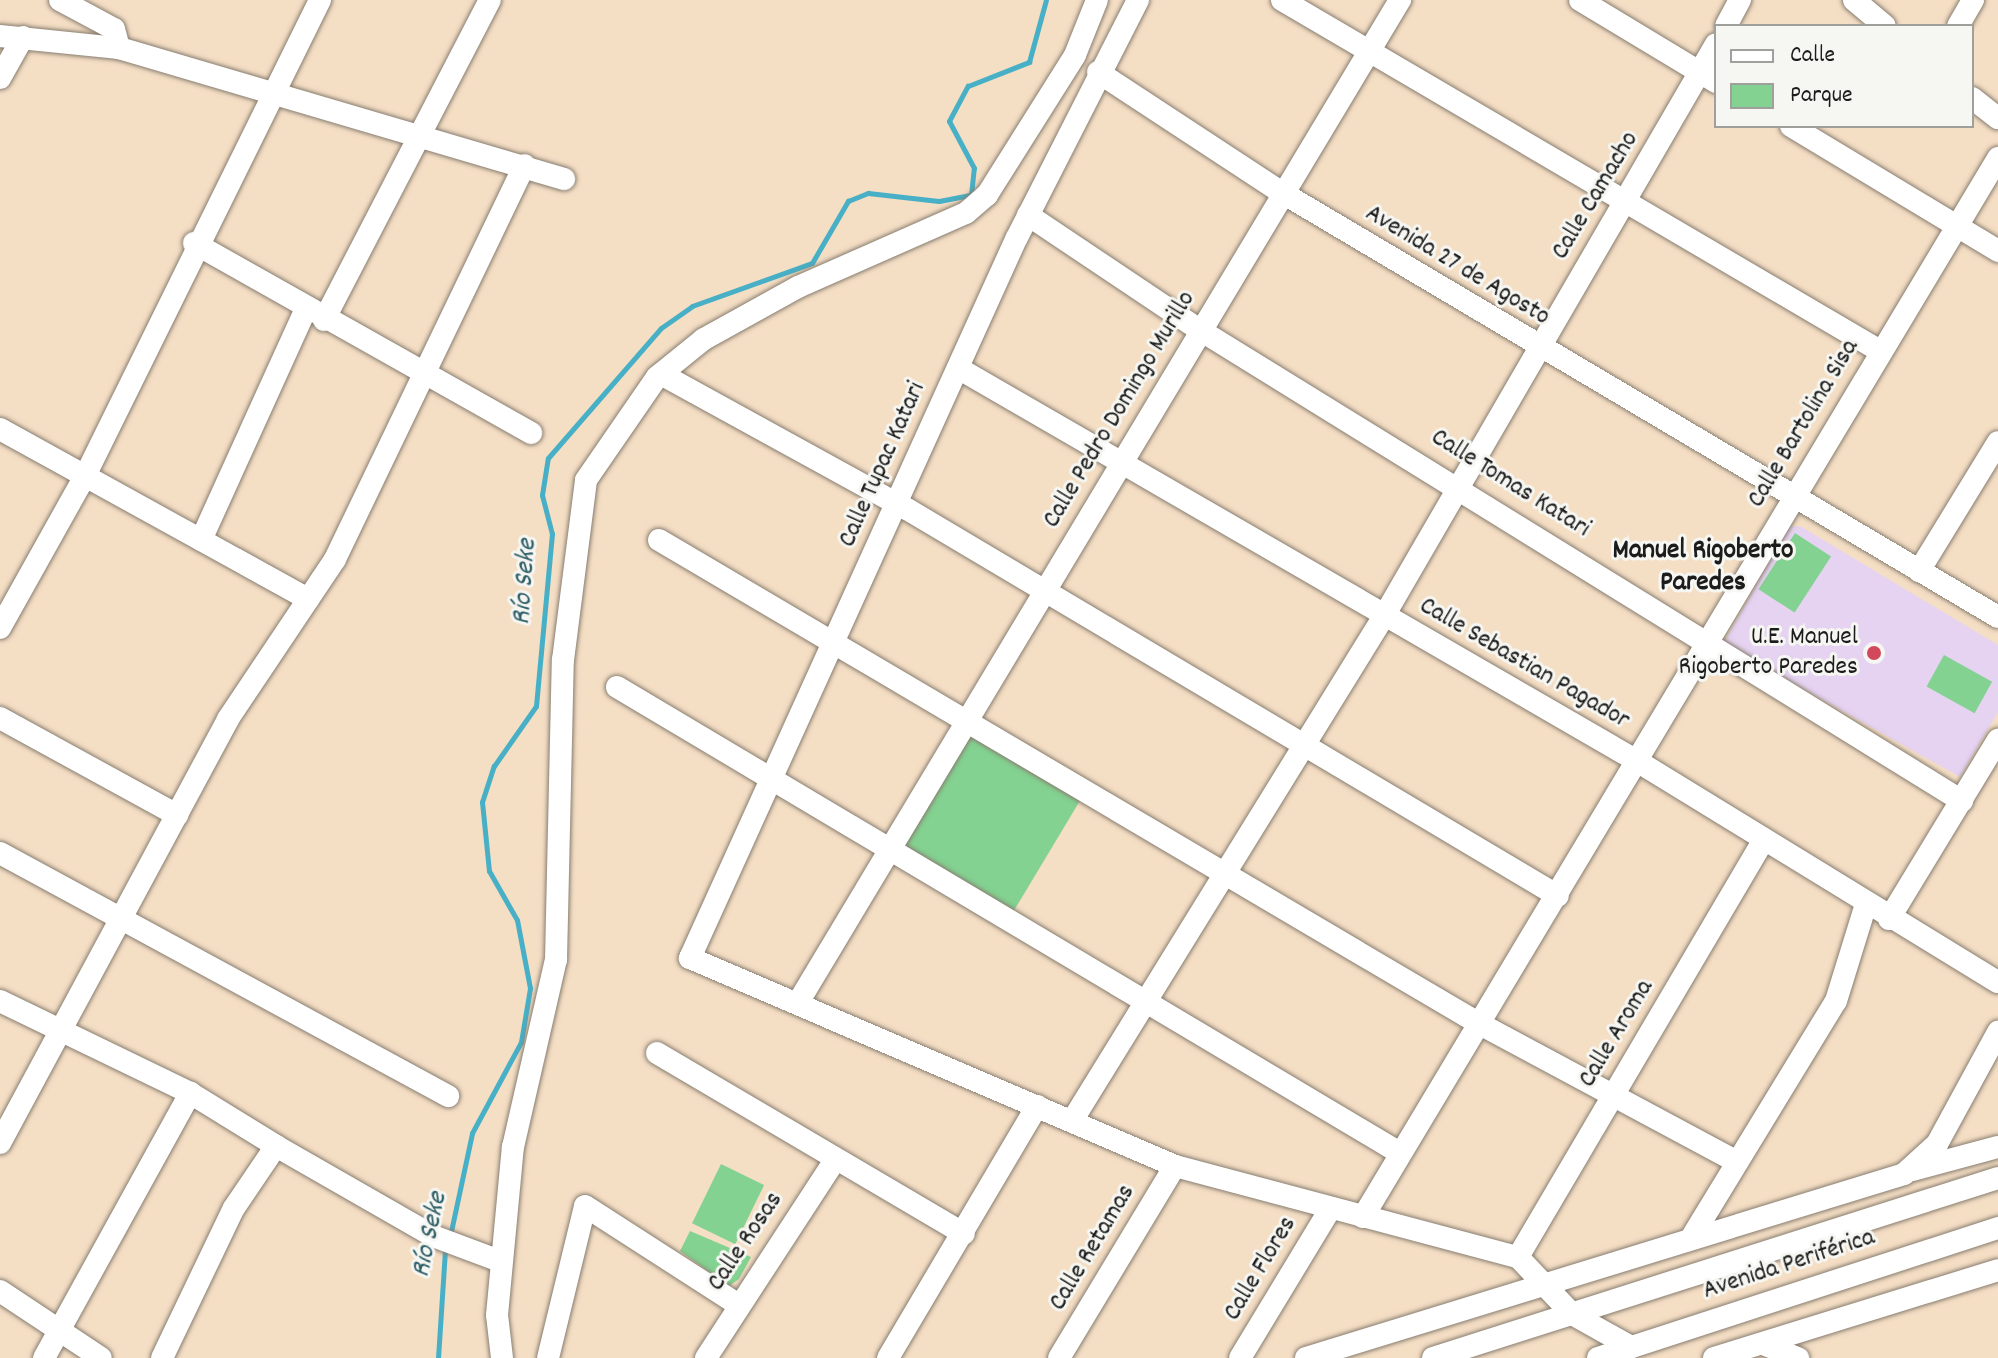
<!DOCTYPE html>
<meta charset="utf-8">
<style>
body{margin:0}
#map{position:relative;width:1998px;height:1358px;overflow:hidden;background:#f4dec4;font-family:Dekko,sans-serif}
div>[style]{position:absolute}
.built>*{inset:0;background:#e5d3f1}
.green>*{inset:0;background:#83d291;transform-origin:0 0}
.stream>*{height:5px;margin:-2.5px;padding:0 2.5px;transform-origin:2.5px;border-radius:2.5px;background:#47b0c6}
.roads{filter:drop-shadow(0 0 2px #887d70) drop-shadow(0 0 2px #887d70)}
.minor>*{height:22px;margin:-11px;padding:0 11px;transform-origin:11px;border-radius:11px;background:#fff}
.dots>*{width:22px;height:22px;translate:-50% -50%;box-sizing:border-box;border:4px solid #f6f6f2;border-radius:50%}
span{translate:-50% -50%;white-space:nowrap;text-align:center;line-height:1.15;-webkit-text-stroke:6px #f6f6f2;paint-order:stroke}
.street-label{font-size:26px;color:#1c1c1c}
.poi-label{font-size:26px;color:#1c1c1c}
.right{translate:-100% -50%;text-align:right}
.neighbourhood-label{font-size:28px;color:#1c1c1c;font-weight:700}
.water-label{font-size:28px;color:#2f5f68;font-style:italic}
.legend{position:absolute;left:1714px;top:24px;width:260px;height:104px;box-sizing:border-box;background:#f6f6f2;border:2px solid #9f9f9c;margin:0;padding:10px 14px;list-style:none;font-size:24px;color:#1c1c1c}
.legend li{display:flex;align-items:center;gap:16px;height:40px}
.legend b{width:40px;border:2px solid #9f9f9c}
</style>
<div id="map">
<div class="built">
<div style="clip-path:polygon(1800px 526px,1998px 645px,1998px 712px,1960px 777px,1723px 644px,1789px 527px)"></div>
</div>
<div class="green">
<div style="left:1795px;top:533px;width:43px;height:67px;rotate:33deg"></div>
<div style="left:1944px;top:655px;width:55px;height:36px;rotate:29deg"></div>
<div style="left:969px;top:731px;width:131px;height:135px;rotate:31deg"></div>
<div style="left:721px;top:1164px;width:48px;height:66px;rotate:26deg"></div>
<div style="clip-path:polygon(690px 1231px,751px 1257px,739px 1279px,729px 1286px,680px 1251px)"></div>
</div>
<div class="stream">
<div style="left:450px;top:1236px;width:105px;rotate:-77.9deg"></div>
<div style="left:472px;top:1133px;width:103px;rotate:-61.7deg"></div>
<div style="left:521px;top:1042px;width:55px;rotate:-80.5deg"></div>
<div style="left:530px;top:988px;width:69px;rotate:-100.8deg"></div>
<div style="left:517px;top:920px;width:56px;rotate:-119.7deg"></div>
<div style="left:489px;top:871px;width:69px;rotate:-95.8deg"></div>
<div style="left:482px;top:802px;width:38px;rotate:-72deg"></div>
<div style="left:494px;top:766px;width:73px;rotate:-55deg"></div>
<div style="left:536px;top:706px;width:173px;rotate:-84.7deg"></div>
<div style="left:552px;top:534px;width:40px;rotate:-104.4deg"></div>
<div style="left:542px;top:495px;width:37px;rotate:-81deg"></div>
<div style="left:548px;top:458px;width:172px;rotate:-49deg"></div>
<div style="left:661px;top:328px;width:38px;rotate:-35deg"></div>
<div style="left:692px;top:306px;width:127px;rotate:-19.7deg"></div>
<div style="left:812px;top:263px;width:72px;rotate:-59.9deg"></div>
<div style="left:848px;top:201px;width:22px;rotate:-22deg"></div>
<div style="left:868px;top:193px;width:71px;rotate:6.4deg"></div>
<div style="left:939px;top:201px;width:33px;rotate:-11deg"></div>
<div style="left:971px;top:195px;width:27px;rotate:-84deg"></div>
<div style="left:974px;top:168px;width:53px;rotate:-118deg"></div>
<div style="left:949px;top:121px;width:40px;rotate:-62deg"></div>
<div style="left:968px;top:86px;width:66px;rotate:-21.5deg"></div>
<div style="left:1029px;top:62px;width:64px;rotate:-74.7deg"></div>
<div style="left:438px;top:1358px;width:109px;rotate:-86.3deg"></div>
</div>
<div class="roads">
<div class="minor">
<div style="left:60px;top:0;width:61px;rotate:28.2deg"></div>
<div style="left:114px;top:29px;width:20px;rotate:75deg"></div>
<div style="left:1138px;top:0;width:266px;rotate:117deg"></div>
<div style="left:1017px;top:237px;width:792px;rotate:114.4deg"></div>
<div style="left:690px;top:958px;width:528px;rotate:23.21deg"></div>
<div style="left:1175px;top:1166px;width:355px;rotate:14.9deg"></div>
<div style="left:1518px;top:1257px;width:79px;rotate:46.5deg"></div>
<div style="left:1572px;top:1314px;width:68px;rotate:29.2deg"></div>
<div style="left:1282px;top:0;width:693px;rotate:30.41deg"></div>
<div style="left:1580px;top:0;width:159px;rotate:31.1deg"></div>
<div style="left:1854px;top:0;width:40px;rotate:40deg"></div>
<div style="left:1726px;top:26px;width:30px;rotate:-62deg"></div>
<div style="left:1958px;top:26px;width:30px;rotate:-60deg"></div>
<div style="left:0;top:36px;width:120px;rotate:5.8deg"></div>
<div style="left:119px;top:48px;width:464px;rotate:16.4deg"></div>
<div style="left:1098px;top:72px;width:219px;rotate:33.3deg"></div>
<div style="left:1281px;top:192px;width:833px;rotate:30.66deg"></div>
<div style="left:0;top:78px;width:47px;rotate:-60.7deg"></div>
<div style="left:1972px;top:98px;width:33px;rotate:38deg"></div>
<div style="left:1791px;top:126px;width:242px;rotate:31.1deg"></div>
<div style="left:1028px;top:215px;width:207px;rotate:33.8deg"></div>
<div style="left:1200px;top:330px;width:896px;rotate:31.72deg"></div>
<div style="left:194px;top:243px;width:387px;rotate:29.4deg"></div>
<div style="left:324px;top:320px;width:360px;rotate:-62.6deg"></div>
<div style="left:958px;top:368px;width:785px;rotate:30.06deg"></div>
<div style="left:1637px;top:761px;width:423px;rotate:31.5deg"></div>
<div style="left:661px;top:374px;width:281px;rotate:28.8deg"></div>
<div style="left:907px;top:509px;width:757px;rotate:30.73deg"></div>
<div style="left:0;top:429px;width:352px;rotate:28.9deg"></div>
<div style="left:201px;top:540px;width:254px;rotate:-65.6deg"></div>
<div style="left:659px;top:540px;width:951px;rotate:30.53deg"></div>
<div style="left:1478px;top:1023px;width:290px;rotate:28.2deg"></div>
<div style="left:1919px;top:571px;width:151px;rotate:-58.5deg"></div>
<div style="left:0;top:628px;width:174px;rotate:-60.8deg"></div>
<div style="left:85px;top:476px;width:531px;rotate:-63.72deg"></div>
<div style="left:617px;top:687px;width:911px;rotate:30.76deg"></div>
<div style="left:0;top:718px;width:202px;rotate:28.7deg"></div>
<div style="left:0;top:853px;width:510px;rotate:28.48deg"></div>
<div style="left:1889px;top:919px;width:210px;rotate:-58.7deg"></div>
<div style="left:0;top:1001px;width:211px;rotate:25.8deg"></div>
<div style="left:190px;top:1093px;width:101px;rotate:31.6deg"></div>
<div style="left:799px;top:1001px;width:1168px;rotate:-59.02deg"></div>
<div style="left:657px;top:1053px;width:356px;rotate:30.5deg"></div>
<div style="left:1072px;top:1121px;width:594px;rotate:-58.29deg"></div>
<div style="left:1384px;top:616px;width:661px;rotate:-59.87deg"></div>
<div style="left:0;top:1143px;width:481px;rotate:-61.7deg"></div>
<div style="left:228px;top:719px;width:192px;rotate:-56.2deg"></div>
<div style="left:335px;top:559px;width:437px;rotate:-64.3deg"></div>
<div style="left:1912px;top:1170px;width:89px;rotate:-15deg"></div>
<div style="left:1363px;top:1217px;width:1235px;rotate:-59.05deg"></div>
<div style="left:1693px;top:1235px;width:274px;rotate:-58.6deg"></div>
<div style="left:1836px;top:1001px;width:102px;rotate:-72.8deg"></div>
<div style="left:1518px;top:1257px;width:485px;rotate:-59.5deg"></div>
<div style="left:0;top:1291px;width:121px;rotate:33.6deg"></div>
<div style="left:1763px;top:1344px;width:38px;rotate:22deg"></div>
<div style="left:44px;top:1358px;width:303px;rotate:-61.1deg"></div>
<div style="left:162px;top:1358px;width:166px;rotate:-64.4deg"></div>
<div style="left:234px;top:1208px;width:75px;rotate:-55.9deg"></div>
<div style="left:276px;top:1146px;width:181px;rotate:29.8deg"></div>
<div style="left:433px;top:1236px;width:72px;rotate:20.5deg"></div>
<div style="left:502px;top:1358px;width:43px;rotate:-96.6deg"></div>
<div style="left:497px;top:1315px;width:169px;rotate:-84.6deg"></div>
<div style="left:513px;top:1147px;width:192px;rotate:-77.1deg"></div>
<div style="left:556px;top:960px;width:300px;rotate:-88.7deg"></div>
<div style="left:563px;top:660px;width:181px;rotate:-82.7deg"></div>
<div style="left:586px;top:480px;width:125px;rotate:-55.4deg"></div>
<div style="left:657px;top:377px;width:60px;rotate:-39deg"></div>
<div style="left:704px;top:339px;width:107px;rotate:-29deg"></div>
<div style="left:798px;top:287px;width:184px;rotate:-23.8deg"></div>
<div style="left:966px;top:213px;width:28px;rotate:-41deg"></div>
<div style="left:987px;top:195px;width:165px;rotate:-57.8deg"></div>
<div style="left:1075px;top:55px;width:59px;rotate:-68.2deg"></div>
<div style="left:548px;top:1358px;width:156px;rotate:-76.3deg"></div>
<div style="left:585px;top:1206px;width:181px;rotate:32.8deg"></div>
<div style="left:706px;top:1358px;width:236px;rotate:-56.9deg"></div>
<div style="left:888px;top:1358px;width:293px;rotate:-59.4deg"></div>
<div style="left:1059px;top:1358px;width:224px;rotate:-58.9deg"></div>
<div style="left:1240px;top:1358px;width:175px;rotate:-58.8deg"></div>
<div style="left:1306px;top:1358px;width:626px;rotate:-17.1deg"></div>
<div style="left:1904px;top:1174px;width:45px;rotate:-42.3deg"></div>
<div style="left:1937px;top:1144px;width:128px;rotate:-61.4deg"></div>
<div style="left:1433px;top:1358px;width:593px;rotate:-17.67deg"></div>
<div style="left:1598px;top:1358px;width:421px;rotate:-18deg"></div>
<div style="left:1714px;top:1358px;width:297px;rotate:-17.2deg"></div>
</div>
</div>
<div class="dots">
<div style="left:1874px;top:653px;background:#d1495b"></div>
</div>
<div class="street-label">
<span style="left:1596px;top:196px;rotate:-59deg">Calle Camacho</span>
<span style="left:1457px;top:266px;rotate:31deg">Avenida 27 de Agosto</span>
<span style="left:1120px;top:410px;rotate:-59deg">Calle Pedro Domingo Murillo</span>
<span style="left:1804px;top:424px;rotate:-59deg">Calle Bartolina Sisa</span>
<span style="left:883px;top:465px;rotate:-66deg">Calle Tupac Katari</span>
<span style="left:1510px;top:484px;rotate:32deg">Calle Tomas Katari</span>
<span style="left:1524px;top:664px;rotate:30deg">Calle Sebastian Pagador</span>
<span style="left:1617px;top:1034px;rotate:-59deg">Calle Aroma</span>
<span style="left:746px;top:1242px;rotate:-56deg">Calle Rosas</span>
<span style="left:1093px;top:1248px;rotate:-59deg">Calle Retamas</span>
<span style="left:1789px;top:1265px;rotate:-18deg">Avenida Periférica</span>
<span style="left:1261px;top:1269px;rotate:-59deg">Calle Flores</span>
</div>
<div class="poi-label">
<span class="right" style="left:1858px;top:653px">U.E. Manuel<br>Rigoberto Paredes</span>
</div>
<div class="neighbourhood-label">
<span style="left:1703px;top:568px">Manuel Rigoberto<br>Paredes</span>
</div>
<div class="water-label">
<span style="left:526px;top:582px;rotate:-86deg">Río Seke</span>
<span style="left:431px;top:1235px;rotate:-78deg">Río Seke</span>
</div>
<ul class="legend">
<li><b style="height:10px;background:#fff"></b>Calle</li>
<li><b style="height:22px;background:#83d291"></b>Parque</li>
</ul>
</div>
